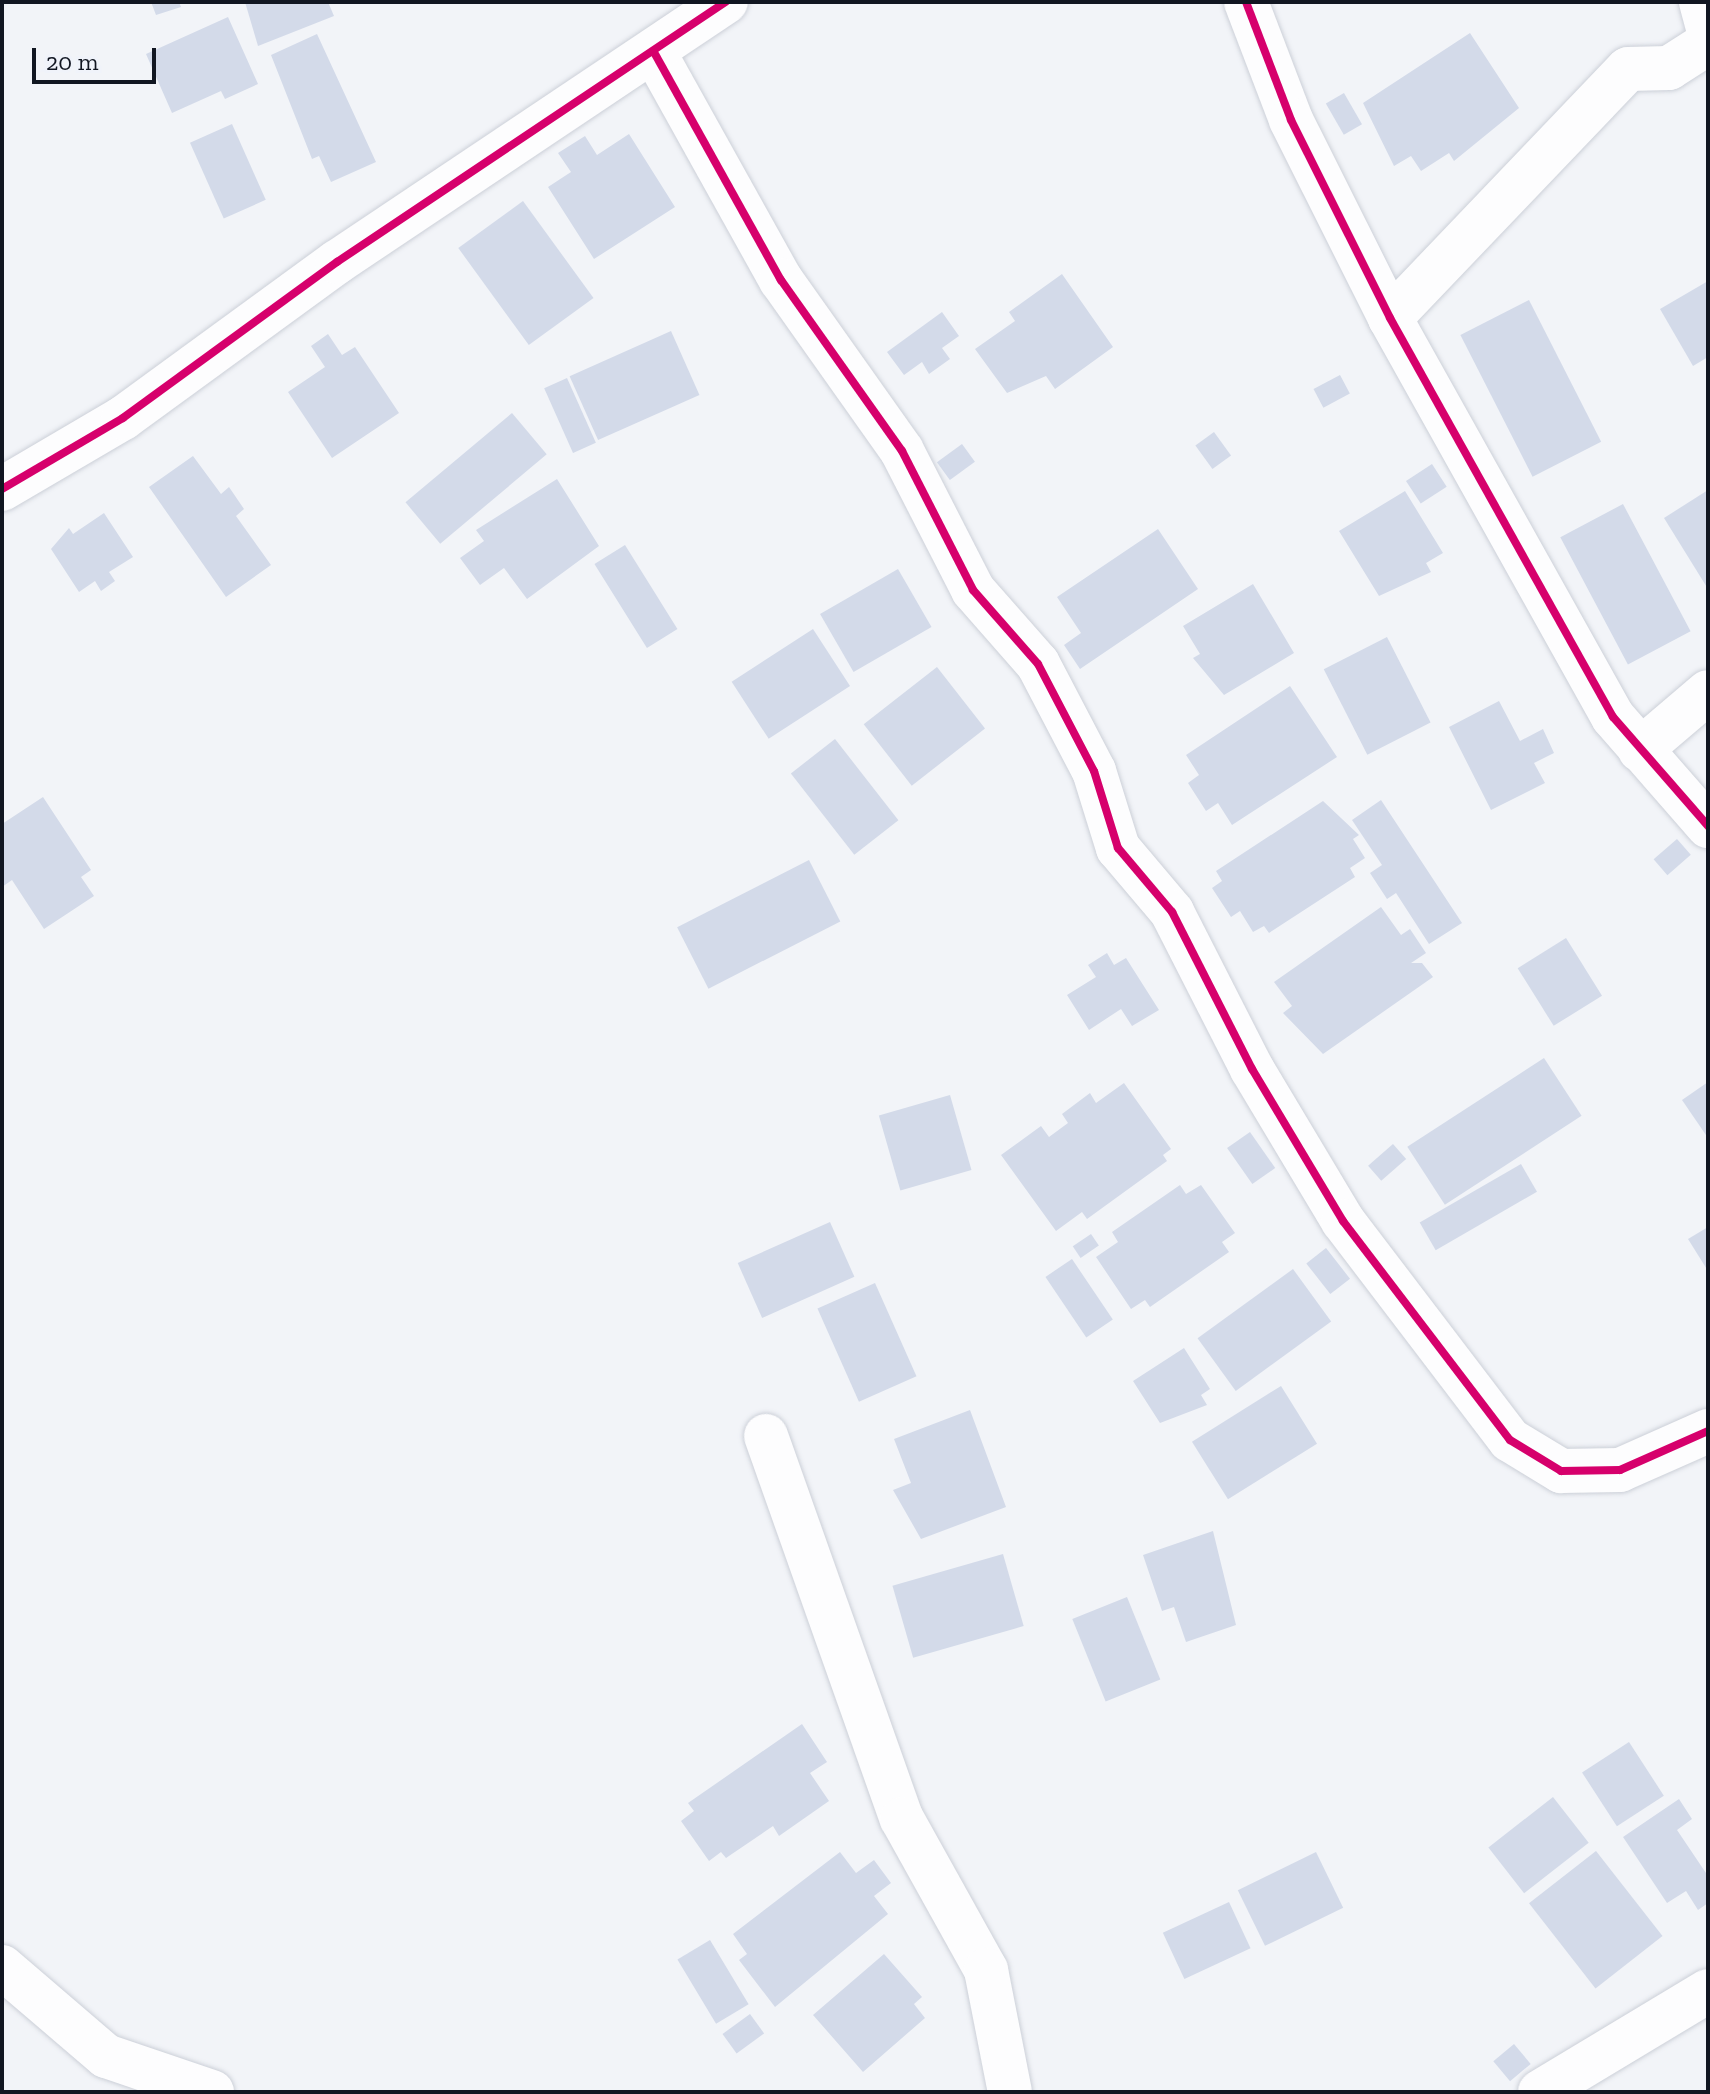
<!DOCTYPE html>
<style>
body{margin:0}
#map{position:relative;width:1710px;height:2094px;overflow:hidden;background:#f2f4f8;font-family:"Zilla Slab",serif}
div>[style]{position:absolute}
.building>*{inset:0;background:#d3dae9;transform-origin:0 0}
.roads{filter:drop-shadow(0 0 2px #ccd0d8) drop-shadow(0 0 2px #ccd0d8)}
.minor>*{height:44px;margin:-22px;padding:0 22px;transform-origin:22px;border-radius:22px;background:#fdfdfe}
.cycleway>*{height:8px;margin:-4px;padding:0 4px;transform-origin:4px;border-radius:4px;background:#d6006c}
span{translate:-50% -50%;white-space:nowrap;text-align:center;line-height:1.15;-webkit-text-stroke:6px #f0f3fa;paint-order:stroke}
.frame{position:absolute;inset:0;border:4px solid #111621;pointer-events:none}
.scale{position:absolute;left:32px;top:48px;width:124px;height:36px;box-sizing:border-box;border:4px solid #111621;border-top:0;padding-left:10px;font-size:24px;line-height:28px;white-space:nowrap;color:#111621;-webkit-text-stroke:6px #f0f3fa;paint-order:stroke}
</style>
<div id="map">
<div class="building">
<div style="clip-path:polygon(151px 2px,179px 2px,181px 7px,156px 15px)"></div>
<div style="clip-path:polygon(245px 2px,328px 2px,334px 16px,258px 46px)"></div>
<div style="clip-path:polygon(228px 17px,258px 84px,225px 99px,221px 91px,172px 113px,146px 54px)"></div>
<div style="clip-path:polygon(1470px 33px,1519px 108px,1454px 161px,1449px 153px,1421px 171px,1411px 156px,1394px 166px,1363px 103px)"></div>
<div style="clip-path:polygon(317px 34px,376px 162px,331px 182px,319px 156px,312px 159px,271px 55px)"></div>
<div style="left:1344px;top:93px;width:36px;height:21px;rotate:60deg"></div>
<div style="left:232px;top:124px;width:83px;height:46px;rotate:66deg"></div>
<div style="clip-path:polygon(629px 134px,675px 207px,594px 259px,548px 187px,571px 172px,558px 153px,585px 136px,597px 155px)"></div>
<div style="left:523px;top:201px;width:120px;height:80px;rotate:54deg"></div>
<div style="clip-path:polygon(1062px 274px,1113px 347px,1055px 389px,1046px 376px,1007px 393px,975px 349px,1015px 321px,1009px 312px)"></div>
<div style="clip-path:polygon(1708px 281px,1708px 357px,1693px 366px,1660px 309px)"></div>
<div style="left:1529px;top:300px;width:159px;height:77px;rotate:63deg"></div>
<div style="clip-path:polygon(942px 312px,959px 336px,942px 348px,950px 359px,929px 374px,922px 362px,904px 375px,887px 352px)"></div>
<div style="left:671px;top:331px;width:70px;height:111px;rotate:66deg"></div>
<div style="clip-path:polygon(328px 334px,342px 355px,355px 347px,399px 413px,332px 458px,288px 392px,325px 367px,311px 346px)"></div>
<div style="left:1340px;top:375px;width:21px;height:30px;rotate:62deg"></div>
<div style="left:567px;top:378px;width:71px;height:25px;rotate:66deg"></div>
<div style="left:512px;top:413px;width:54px;height:139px;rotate:50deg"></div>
<div style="left:1214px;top:432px;width:29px;height:23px;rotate:54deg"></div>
<div style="left:962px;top:444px;width:22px;height:31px;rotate:54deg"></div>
<div style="clip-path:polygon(193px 456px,221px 494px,229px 487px,244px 509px,236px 516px,271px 565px,226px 597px,149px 487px)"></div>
<div style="left:1432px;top:464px;width:27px;height:31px;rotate:57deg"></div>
<div style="clip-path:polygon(557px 479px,599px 546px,527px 599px,504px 568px,480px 585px,460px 558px,484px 541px,476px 530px)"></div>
<div style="clip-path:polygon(1708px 490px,1708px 589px,1664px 518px)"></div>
<div style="clip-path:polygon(1405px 491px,1443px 553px,1426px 563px,1431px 572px,1379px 596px,1339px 531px)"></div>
<div style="left:1623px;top:504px;width:144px;height:71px;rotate:62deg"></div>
<div style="clip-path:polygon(104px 513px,133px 557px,109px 572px,115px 581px,101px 591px,95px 581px,79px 592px,51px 549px,69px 528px,73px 534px)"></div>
<div style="clip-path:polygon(1158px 529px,1198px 589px,1080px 669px,1064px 645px,1081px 633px,1057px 597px)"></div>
<div style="left:625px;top:545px;width:99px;height:36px;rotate:58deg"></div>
<div style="left:898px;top:569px;width:67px;height:90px;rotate:60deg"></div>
<div style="clip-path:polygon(1253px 584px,1294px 653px,1224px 695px,1193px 658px,1200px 654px,1183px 626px)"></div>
<div style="left:813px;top:629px;width:68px;height:97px;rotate:57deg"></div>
<div style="left:1387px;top:637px;width:96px;height:71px;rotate:63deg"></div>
<div style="left:937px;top:667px;width:78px;height:93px;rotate:52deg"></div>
<div style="clip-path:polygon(1290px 686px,1337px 757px,1232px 825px,1218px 803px,1206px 811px,1188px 783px,1199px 775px,1186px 755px)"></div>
<div style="clip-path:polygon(1499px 701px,1520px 741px,1543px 729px,1554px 753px,1534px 763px,1545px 783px,1491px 810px,1449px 727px)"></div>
<div style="left:835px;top:739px;width:103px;height:56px;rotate:52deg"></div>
<div style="clip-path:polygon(43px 797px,91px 870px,81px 877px,94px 896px,44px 929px,12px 880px,2px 887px,2px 824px)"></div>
<div style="clip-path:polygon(1381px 800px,1462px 923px,1429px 944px,1396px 893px,1387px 899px,1370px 873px,1382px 865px,1352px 820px)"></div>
<div style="clip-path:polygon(1323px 801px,1359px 835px,1353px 839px,1365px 858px,1350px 868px,1355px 877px,1269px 933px,1264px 926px,1253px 932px,1240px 911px,1231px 917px,1212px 888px,1222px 881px,1216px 871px)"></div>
<div style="left:1677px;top:839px;width:21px;height:31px;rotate:49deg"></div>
<div style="left:809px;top:860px;width:69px;height:148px;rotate:63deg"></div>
<div style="clip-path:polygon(1381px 907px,1401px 935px,1410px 929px,1426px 953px,1411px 963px,1422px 963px,1433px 977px,1323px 1054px,1283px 1013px,1292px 1006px,1274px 982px)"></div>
<div style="left:1566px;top:938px;width:68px;height:57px;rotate:58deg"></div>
<div style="clip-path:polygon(1107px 953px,1114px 965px,1126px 958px,1159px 1010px,1132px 1026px,1121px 1009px,1089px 1030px,1067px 995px,1096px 977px,1088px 965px)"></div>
<div style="left:1544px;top:1058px;width:69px;height:163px;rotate:57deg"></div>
<div style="clip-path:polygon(1708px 1082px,1708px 1138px,1682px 1100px)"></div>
<div style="clip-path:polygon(1124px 1083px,1171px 1149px,1163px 1155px,1167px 1161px,1087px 1219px,1082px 1212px,1056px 1231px,1001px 1155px,1041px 1126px,1049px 1137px,1068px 1123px,1062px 1114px,1090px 1093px,1096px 1103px)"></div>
<div style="left:950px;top:1095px;width:78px;height:74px;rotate:74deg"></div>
<div style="left:1250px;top:1132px;width:44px;height:28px;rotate:55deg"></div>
<div style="left:1393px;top:1144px;width:20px;height:33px;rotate:49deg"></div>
<div style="left:1521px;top:1164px;width:32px;height:117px;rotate:60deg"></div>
<div style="clip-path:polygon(1180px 1185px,1186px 1194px,1201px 1185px,1235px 1233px,1222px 1242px,1229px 1252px,1150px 1307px,1145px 1300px,1131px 1309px,1096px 1257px,1118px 1242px,1112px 1232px)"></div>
<div style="left:830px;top:1222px;width:60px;height:101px;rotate:66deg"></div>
<div style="clip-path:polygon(1708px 1227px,1708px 1271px,1688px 1239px)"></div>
<div style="left:1091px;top:1234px;width:14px;height:22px;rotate:56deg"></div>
<div style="left:1326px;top:1248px;width:39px;height:25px;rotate:52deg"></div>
<div style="left:1072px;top:1259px;width:73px;height:32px;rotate:56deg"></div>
<div style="left:1293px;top:1269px;width:65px;height:118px;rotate:54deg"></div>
<div style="left:875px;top:1283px;width:102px;height:63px;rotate:66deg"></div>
<div style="clip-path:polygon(1184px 1348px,1210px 1389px,1201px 1395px,1207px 1405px,1160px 1423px,1133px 1381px)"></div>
<div style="left:1281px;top:1386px;width:68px;height:105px;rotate:58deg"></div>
<div style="clip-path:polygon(970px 1410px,1006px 1507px,921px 1539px,893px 1490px,911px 1483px,894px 1439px)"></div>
<div style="clip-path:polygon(1213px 1531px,1236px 1625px,1186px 1642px,1174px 1607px,1162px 1611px,1143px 1555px)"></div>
<div style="left:1003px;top:1554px;width:75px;height:115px;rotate:74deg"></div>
<div style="left:1127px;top:1597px;width:89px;height:59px;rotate:68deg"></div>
<div style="clip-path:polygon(802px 1724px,827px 1762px,810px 1773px,829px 1801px,779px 1836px,773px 1826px,726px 1858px,721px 1852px,709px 1861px,681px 1821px,694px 1811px,688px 1803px)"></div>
<div style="left:1629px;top:1742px;width:64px;height:56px;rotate:57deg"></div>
<div style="left:1553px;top:1797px;width:58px;height:82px;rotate:52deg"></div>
<div style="clip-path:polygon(1679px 1799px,1692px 1819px,1677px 1830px,1708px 1876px,1708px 1903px,1698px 1910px,1686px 1891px,1667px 1903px,1623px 1837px)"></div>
<div style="left:1596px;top:1851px;width:108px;height:85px;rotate:52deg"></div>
<div style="clip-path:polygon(840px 1852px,856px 1873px,874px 1860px,891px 1883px,874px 1896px,888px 1914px,775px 2007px,739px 1960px,747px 1954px,733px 1934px)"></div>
<div style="left:1316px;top:1852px;width:62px;height:87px;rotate:64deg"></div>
<div style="left:1229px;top:1902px;width:51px;height:73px;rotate:65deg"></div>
<div style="left:710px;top:1940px;width:75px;height:38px;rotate:59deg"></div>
<div style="clip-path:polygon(884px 1954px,922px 1997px,914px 2004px,925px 2018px,863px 2072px,813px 2015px)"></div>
<div style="left:750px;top:2014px;width:24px;height:34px;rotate:54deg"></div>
<div style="left:1514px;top:2044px;width:26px;height:27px;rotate:50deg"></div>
</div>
<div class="roads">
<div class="minor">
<div style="left:1246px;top:2px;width:126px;rotate:69.1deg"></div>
<div style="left:1291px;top:120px;width:221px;rotate:63.4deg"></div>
<div style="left:1390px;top:318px;width:457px;rotate:60.8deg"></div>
<div style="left:1613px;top:717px;width:145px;rotate:48.9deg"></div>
<div style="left:1701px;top:2px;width:28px;rotate:75deg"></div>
<div style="left:655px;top:54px;width:259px;rotate:60.9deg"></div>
<div style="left:781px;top:280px;width:209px;rotate:54.7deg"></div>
<div style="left:902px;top:451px;width:156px;rotate:62.9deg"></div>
<div style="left:973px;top:590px;width:98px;rotate:48.7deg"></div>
<div style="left:1038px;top:664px;width:121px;rotate:62.4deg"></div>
<div style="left:1094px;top:771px;width:81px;rotate:72.7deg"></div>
<div style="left:1118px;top:848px;width:84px;rotate:49.8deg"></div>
<div style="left:1172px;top:912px;width:176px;rotate:63deg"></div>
<div style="left:1252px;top:1069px;width:177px;rotate:59.1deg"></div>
<div style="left:1343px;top:1221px;width:275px;rotate:52.7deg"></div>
<div style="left:1510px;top:1440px;width:60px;rotate:31.3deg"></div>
<div style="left:1561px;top:1471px;width:59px;rotate:-1deg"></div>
<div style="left:1620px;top:1470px;width:96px;rotate:-23.9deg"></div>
<div style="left:1390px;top:318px;width:344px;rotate:-46.3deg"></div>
<div style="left:1628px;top:69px;width:41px;rotate:-1.4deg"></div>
<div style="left:1669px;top:68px;width:46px;rotate:-32.7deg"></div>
<div style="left:2px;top:489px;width:140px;rotate:-30.4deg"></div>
<div style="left:123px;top:418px;width:265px;rotate:-36.1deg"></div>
<div style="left:337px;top:262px;width:468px;rotate:-33.8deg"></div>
<div style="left:1640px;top:750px;width:89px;rotate:-40.5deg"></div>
<div style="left:766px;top:1436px;width:406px;rotate:70.5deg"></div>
<div style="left:902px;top:1819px;width:173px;rotate:60.9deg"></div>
<div style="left:986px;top:1970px;width:124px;rotate:78.9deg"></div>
<div style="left:2px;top:1967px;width:137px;rotate:40.6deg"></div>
<div style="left:106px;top:2056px;width:112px;rotate:18.8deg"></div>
<div style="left:1540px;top:2092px;width:196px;rotate:-31deg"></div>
</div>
</div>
<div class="cycleway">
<div style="left:1246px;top:2px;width:126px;rotate:69.1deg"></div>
<div style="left:1291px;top:120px;width:221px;rotate:63.4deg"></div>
<div style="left:1390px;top:318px;width:457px;rotate:60.8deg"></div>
<div style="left:1613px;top:717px;width:145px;rotate:48.9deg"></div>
<div style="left:655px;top:54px;width:259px;rotate:60.9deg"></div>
<div style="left:781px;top:280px;width:209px;rotate:54.7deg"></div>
<div style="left:902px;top:451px;width:156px;rotate:62.9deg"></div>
<div style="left:973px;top:590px;width:98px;rotate:48.7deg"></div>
<div style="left:1038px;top:664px;width:121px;rotate:62.4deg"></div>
<div style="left:1094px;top:771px;width:81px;rotate:72.7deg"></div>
<div style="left:1118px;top:848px;width:84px;rotate:49.8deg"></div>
<div style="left:1172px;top:912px;width:176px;rotate:63deg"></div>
<div style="left:1252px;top:1069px;width:177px;rotate:59.1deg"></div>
<div style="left:1343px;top:1221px;width:275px;rotate:52.7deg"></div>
<div style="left:1510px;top:1440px;width:60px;rotate:31.3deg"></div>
<div style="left:1561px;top:1471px;width:59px;rotate:-1deg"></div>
<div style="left:1620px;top:1470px;width:96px;rotate:-23.9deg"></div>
<div style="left:2px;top:489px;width:140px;rotate:-30.4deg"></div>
<div style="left:123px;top:418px;width:265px;rotate:-36.1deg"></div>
<div style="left:337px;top:262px;width:468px;rotate:-33.8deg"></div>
</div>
<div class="frame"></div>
<div class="scale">20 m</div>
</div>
